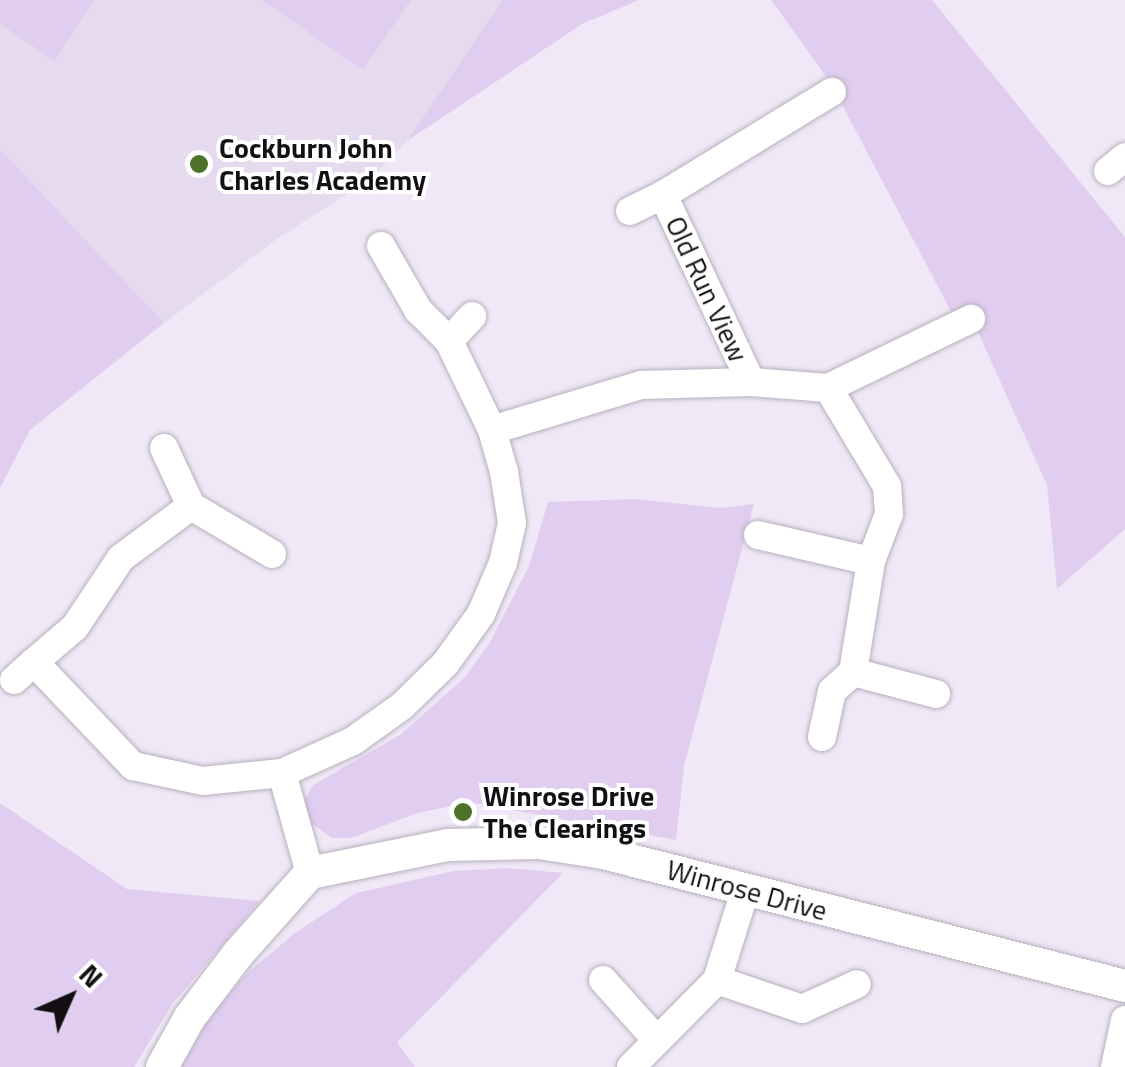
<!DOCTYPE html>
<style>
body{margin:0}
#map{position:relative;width:1125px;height:1067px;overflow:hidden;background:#f0e8f6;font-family:"Titillium Web",sans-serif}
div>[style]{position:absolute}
.built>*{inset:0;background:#e5daee}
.green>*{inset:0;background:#e1cdf0}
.roads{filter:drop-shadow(0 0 2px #b7b0bd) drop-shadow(0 0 2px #b7b0bd)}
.minor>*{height:28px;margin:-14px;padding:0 14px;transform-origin:14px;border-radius:14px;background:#fff}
.tertiary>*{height:32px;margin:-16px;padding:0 16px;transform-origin:16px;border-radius:16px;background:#fff}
.dots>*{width:28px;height:28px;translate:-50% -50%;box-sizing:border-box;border:5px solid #fff;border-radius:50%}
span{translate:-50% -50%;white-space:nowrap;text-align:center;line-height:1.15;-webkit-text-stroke:8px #fff;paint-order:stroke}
.poi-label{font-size:28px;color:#131014;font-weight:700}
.left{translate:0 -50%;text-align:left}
.street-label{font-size:28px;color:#131014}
.north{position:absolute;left:20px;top:947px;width:100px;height:100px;-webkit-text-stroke:8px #fff;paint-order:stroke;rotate:45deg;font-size:28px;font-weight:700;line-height:40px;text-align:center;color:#131014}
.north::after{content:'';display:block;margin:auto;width:35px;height:45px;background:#131014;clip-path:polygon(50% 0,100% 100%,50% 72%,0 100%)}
</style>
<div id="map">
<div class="built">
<div style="clip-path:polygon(0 0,502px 0,407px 141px,370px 179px,277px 239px,164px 323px,0 149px)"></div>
</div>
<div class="green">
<div style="clip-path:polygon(0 0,94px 0,55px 61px,0 24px)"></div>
<div style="clip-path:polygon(262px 0,411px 0,363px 70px)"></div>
<div style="clip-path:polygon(502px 0,639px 0,582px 24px,407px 141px)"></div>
<div style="clip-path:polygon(771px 0,932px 0,1125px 237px,1125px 529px,1057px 589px,1047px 485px,972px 319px,954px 317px,830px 82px)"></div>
<div style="clip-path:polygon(0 149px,164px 323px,30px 430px,0 488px)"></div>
<div style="clip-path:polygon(635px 499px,720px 508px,754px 504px,684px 766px,676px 840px,468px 802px,414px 814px,352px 838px,332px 838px,308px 821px,303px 803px,313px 785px,400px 735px,464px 678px,489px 644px,529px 566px,548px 502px)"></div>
<div style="clip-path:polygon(0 803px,127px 889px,260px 901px,173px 1003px,134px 1067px,0 1067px)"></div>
<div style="clip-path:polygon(507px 868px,563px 873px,397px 1042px,415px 1067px,181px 1067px,208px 1020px,246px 974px,295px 933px,356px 893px,454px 871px)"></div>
</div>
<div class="roads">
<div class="minor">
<div style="left:1108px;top:171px;width:22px;rotate:-39deg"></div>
<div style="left:630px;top:211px;width:37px;rotate:-26deg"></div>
<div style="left:449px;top:341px;width:34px;rotate:-47deg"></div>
<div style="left:751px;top:382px;width:207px;rotate:-115.2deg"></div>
<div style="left:663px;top:195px;width:198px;rotate:-31.4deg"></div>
<div style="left:492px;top:430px;width:156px;rotate:-16.8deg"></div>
<div style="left:641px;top:385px;width:110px;rotate:-1.6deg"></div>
<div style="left:751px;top:382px;width:77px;rotate:4.5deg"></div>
<div style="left:828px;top:388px;width:159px;rotate:-25.8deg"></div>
<div style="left:164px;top:448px;width:64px;rotate:65deg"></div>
<div style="left:758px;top:535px;width:116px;rotate:13deg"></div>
<div style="left:272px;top:554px;width:94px;rotate:-149.3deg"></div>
<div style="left:191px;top:506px;width:87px;rotate:143.4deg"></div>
<div style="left:121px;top:558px;width:83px;rotate:123.7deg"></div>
<div style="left:75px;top:627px;width:54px;rotate:139.5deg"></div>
<div style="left:34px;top:662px;width:144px;rotate:46.4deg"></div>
<div style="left:133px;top:766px;width:72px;rotate:12.1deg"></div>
<div style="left:203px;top:781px;width:79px;rotate:-5.8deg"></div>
<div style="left:282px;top:773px;width:78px;rotate:-24.3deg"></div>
<div style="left:353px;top:741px;width:60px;rotate:-35.5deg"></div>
<div style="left:402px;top:706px;width:60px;rotate:-44.3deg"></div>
<div style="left:445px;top:664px;width:62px;rotate:-54.2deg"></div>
<div style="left:481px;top:614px;width:56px;rotate:-66.7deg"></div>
<div style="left:503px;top:563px;width:41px;rotate:-77.3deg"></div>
<div style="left:512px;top:523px;width:52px;rotate:-98.9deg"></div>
<div style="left:504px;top:472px;width:44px;rotate:-105.9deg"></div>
<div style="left:492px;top:430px;width:99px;rotate:-115.8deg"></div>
<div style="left:449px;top:341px;width:44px;rotate:-135deg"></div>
<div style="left:418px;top:310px;width:74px;rotate:-120deg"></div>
<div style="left:853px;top:672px;width:86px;rotate:14.8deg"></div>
<div style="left:14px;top:680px;width:27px;rotate:-42deg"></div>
<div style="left:822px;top:737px;width:47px;rotate:-77.7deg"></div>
<div style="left:832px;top:691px;width:28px;rotate:-42deg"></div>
<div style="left:853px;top:672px;width:112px;rotate:-80.8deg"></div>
<div style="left:871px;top:561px;width:50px;rotate:-69deg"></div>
<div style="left:889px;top:514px;width:28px;rotate:-94deg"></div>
<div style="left:887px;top:486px;width:114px;rotate:-121deg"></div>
<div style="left:282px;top:773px;width:104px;rotate:74.4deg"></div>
<div style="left:603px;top:980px;width:79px;rotate:48.1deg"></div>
<div style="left:717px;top:980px;width:90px;rotate:18.8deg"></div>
<div style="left:802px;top:1009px;width:60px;rotate:-24.4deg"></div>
<div style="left:631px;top:1067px;width:122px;rotate:-45.3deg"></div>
<div style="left:717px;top:980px;width:93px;rotate:-72.5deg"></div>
<div style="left:1115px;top:1067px;width:48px;rotate:-78deg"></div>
</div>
<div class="tertiary">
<div style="left:162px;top:1067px;width:57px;rotate:-60.8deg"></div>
<div style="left:190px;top:1017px;width:79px;rotate:-52.7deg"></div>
<div style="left:238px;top:954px;width:108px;rotate:-48.4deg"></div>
<div style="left:310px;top:873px;width:141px;rotate:-11.5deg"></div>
<div style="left:448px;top:845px;width:91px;rotate:-1.3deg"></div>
<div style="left:539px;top:843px;width:65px;rotate:8.9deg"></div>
<div style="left:603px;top:853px;width:539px;rotate:14.29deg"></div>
</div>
</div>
<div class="dots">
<div style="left:199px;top:164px;background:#4f722a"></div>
<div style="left:463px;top:812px;background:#4f722a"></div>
</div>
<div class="poi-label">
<span class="left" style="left:219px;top:164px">Cockburn John<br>Charles Academy</span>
<span class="left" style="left:483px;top:812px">Winrose Drive<br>The Clearings</span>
</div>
<div class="street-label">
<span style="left:707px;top:289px;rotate:65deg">Old Run View</span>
<span style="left:747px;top:890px;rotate:15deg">Winrose Drive</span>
</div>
<div class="north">N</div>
</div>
